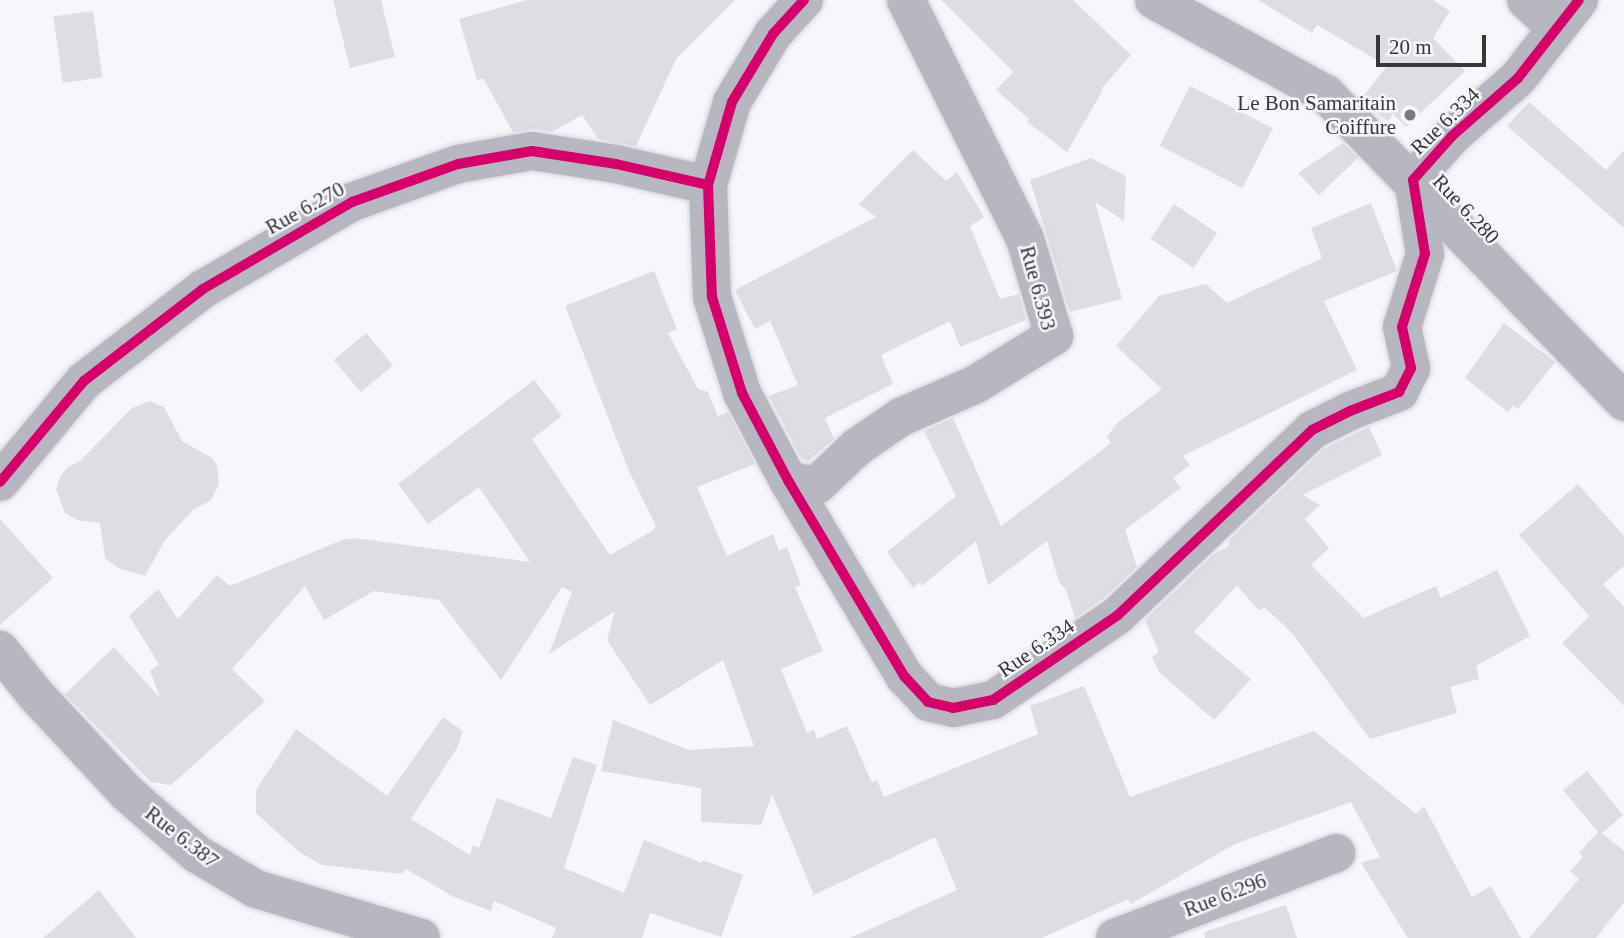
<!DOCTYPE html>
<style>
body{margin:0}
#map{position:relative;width:1624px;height:938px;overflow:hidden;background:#f5f7fa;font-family:"Times New Roman",serif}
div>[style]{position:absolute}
.building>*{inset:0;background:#dcdee1;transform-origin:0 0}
.roads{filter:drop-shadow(0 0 2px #d3d4d6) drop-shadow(0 0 2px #d3d4d6)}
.street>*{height:38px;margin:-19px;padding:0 19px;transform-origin:19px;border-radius:19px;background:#b7b7c2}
.cycleway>*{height:10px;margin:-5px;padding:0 5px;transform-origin:5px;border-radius:5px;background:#d6006c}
.dots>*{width:19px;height:19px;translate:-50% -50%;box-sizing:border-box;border:4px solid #f3f6fc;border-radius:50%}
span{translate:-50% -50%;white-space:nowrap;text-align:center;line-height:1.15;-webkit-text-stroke:5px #f3f6fc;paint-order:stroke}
.poi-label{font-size:21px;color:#363739}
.right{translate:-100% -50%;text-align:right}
.street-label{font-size:21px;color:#363739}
.scale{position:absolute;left:1376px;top:35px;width:110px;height:32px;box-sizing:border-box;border:4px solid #363739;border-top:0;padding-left:9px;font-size:21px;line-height:24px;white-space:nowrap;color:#363739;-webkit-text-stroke:5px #f3f6fc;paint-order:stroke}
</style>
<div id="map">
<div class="building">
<div style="clip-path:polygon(333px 0,381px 0,395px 57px,350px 68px)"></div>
<div style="clip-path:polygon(527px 0,735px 0,676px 59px,636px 146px,598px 139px,582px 115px,552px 132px,535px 129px,513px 132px,483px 78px,477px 80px,459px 19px)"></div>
<div style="clip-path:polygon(941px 0,1073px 0,1131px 55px,1101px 89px,1103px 90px,1067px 152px,1027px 122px,1029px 119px,996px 90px,1013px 72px)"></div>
<div style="clip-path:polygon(1258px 0,1433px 0,1450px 11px,1433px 38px,1465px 71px,1406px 127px,1393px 114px,1388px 122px,1361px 99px,1387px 66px,1317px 25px,1312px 33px)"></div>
<div style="left:93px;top:11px;width:67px;height:40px;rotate:82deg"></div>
<div style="left:1190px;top:86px;width:93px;height:67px;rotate:27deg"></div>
<div style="clip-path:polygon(1529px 102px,1606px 170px,1624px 150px,1624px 228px,1507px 126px)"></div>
<div style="clip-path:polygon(1343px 143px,1358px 158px,1319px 195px,1298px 173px)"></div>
<div style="clip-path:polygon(913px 150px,946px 181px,957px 172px,984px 217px,970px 226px,1000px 299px,1019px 294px,1026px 320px,960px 347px,950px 321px,881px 355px,893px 384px,825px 418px,834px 439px,808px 461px,801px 458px,769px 396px,798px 385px,770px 321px,755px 329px,735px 290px,876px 217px,859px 204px)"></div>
<div style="clip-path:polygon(1091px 158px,1126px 176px,1124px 221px,1095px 202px,1122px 299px,1070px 312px,1030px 180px)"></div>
<div style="clip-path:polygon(1371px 203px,1397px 271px,1324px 301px,1357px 370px,1183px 456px,1190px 465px,1173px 478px,1181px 488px,1125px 530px,1137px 567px,1104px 598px,1075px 618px,1066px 590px,1059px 582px,1047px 541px,988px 585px,976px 541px,922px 586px,920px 582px,913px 588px,887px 552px,956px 496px,924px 431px,953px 418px,1001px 526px,1111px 443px,1107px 437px,1116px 424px,1162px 389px,1116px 346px,1159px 296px,1206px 284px,1227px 303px,1322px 258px,1311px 228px)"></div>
<div style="left:1174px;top:204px;width:52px;height:42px;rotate:34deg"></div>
<div style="clip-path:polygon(654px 271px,677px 329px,668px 333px,698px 389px,708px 392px,718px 416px,728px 412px,755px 464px,697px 487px,727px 556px,773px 534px,779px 551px,787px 547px,801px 585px,795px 587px,823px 651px,781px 669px,807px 733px,814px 730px,817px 739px,847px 726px,872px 783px,877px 780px,884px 797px,1038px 734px,1030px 706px,1084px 686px,1130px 797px,1314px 731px,1416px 814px,1424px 806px,1472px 897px,1491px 886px,1521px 938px,1408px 938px,1361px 863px,1380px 857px,1351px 802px,1235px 844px,1131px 904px,1128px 899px,1042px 938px,850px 938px,957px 890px,935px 837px,814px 895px,772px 794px,761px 825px,701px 822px,701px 788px,601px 771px,613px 720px,689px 750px,754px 746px,723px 660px,650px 705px,607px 640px,615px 611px,549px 654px,572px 592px,562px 587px,501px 680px,439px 600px,374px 591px,324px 620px,305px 586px,232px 669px,265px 701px,171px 785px,151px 782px,65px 694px,114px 647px,161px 699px,150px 671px,159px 664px,129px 616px,158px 589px,178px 619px,217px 575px,230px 586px,347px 538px,345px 540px,355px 538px,530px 562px,479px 487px,428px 524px,398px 484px,534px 380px,562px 416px,532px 439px,610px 555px,652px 531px,656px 526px,628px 469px,565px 306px)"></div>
<div style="clip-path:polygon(1504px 323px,1555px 362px,1518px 409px,1513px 405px,1508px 412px,1465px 378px)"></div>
<div style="left:366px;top:333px;width:42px;height:42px;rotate:50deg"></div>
<div style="clip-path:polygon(150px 401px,164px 407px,182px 441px,212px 458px,217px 466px,219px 484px,211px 500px,193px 510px,165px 540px,145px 576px,118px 568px,105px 558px,100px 523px,77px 520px,65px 513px,56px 489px,60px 477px,68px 467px,80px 461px,132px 408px)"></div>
<div style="clip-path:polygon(1369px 427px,1382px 455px,1303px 495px,1320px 505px,1305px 519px,1329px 548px,1311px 565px,1364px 618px,1436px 586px,1441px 598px,1497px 570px,1530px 636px,1476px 666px,1479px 679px,1450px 687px,1457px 713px,1370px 739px,1292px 633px,1264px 607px,1259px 611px,1237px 585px,1194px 632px,1251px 679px,1214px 720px,1159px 672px,1152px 657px,1159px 652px,1145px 620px,1214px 554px,1229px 546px,1229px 540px,1325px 448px)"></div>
<div style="clip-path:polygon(1578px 484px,1624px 536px,1624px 566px,1603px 584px,1624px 607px,1624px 706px,1562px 643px,1589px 616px,1519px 535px)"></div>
<div style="clip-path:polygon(0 519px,53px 578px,0 625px)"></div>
<div style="clip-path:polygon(443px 717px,463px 731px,457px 748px,411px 819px,470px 855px,473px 845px,479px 848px,497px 798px,551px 818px,573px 757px,597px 765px,564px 868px,624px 893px,644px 840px,702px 863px,702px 860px,743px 875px,721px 937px,650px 913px,642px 938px,552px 938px,556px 928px,494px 901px,491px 911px,454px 897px,406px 869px,402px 874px,322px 865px,299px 852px,256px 813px,256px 790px,296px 729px,387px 796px)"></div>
<div style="clip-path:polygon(1587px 771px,1623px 815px,1602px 833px,1624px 851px,1624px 902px,1596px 938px,1529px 938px,1579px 879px,1570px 871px,1583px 857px,1579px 853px,1598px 832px,1563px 790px)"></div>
<div style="clip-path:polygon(99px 890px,136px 938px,43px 938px)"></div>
<div style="clip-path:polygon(1286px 905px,1297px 938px,1205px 938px,1204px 932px)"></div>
</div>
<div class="roads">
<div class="street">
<div style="left:804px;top:0;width:46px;rotate:132.4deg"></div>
<div style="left:773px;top:34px;width:79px;rotate:121.1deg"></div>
<div style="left:732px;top:102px;width:86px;rotate:106.1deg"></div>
<div style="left:708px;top:185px;width:112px;rotate:88deg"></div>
<div style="left:712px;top:297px;width:101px;rotate:72.6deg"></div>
<div style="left:742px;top:393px;width:101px;rotate:62.2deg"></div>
<div style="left:789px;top:482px;width:227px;rotate:59.3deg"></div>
<div style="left:905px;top:677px;width:34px;rotate:47deg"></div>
<div style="left:928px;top:702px;width:26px;rotate:13deg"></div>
<div style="left:953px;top:708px;width:41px;rotate:-11.3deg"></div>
<div style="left:993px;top:700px;width:151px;rotate:-34.2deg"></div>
<div style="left:1118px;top:615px;width:268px;rotate:-43.6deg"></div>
<div style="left:1312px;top:430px;width:42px;rotate:-26.6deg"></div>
<div style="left:1350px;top:411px;width:53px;rotate:-21.2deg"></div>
<div style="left:1399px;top:392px;width:27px;rotate:-63deg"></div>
<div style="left:1411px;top:368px;width:42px;rotate:-102.4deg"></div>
<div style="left:1402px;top:327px;width:77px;rotate:-72.5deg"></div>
<div style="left:1425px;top:254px;width:75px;rotate:-99.2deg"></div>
<div style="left:1413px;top:180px;width:59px;rotate:-48.4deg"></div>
<div style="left:1452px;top:136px;width:88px;rotate:-41.3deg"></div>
<div style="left:1518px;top:78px;width:99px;rotate:-52deg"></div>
<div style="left:1154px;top:0;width:196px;rotate:28.7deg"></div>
<div style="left:1326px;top:94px;width:429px;rotate:45.9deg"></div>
<div style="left:1526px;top:0;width:41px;rotate:43deg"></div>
<div style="left:0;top:482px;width:131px;rotate:-50.3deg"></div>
<div style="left:84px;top:381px;width:150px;rotate:-37.7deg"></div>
<div style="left:203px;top:289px;width:173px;rotate:-30.3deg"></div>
<div style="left:352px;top:202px;width:113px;rotate:-19.7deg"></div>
<div style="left:458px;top:164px;width:75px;rotate:-10deg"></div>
<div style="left:532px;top:151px;width:85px;rotate:8.8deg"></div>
<div style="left:616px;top:164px;width:94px;rotate:12.9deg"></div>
<div style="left:789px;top:482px;width:28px;rotate:6deg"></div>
<div style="left:817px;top:485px;width:55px;rotate:-43.5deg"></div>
<div style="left:857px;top:447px;width:53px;rotate:-34.3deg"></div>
<div style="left:901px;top:417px;width:82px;rotate:-23.7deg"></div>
<div style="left:976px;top:384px;width:92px;rotate:-31.6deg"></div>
<div style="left:1054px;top:336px;width:101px;rotate:-106.6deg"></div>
<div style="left:1025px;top:239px;width:267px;rotate:-116.5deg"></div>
<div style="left:0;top:650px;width:56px;rotate:51.5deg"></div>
<div style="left:35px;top:694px;width:135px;rotate:47.1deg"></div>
<div style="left:127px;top:793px;width:93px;rotate:41.1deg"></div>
<div style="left:197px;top:854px;width:69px;rotate:30.7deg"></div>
<div style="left:256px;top:889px;width:172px;rotate:16.5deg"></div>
<div style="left:1115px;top:938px;width:237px;rotate:-21deg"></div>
</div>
</div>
<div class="cycleway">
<div style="left:804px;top:0;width:46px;rotate:132.4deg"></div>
<div style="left:773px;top:34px;width:79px;rotate:121.1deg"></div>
<div style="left:732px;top:102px;width:86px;rotate:106.1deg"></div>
<div style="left:708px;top:185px;width:112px;rotate:88deg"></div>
<div style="left:712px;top:297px;width:101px;rotate:72.6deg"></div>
<div style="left:742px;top:393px;width:101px;rotate:62.2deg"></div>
<div style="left:789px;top:482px;width:227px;rotate:59.3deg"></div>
<div style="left:905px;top:677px;width:34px;rotate:47deg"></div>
<div style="left:928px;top:702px;width:26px;rotate:13deg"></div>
<div style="left:953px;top:708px;width:41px;rotate:-11.3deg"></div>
<div style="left:993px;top:700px;width:151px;rotate:-34.2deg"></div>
<div style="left:1118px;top:615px;width:268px;rotate:-43.6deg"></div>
<div style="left:1312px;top:430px;width:42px;rotate:-26.6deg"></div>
<div style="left:1350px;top:411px;width:53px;rotate:-21.2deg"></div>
<div style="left:1399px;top:392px;width:27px;rotate:-63deg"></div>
<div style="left:1411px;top:368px;width:42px;rotate:-102.4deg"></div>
<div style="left:1402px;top:327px;width:77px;rotate:-72.5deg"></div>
<div style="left:1425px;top:254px;width:75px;rotate:-99.2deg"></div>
<div style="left:1413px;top:180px;width:59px;rotate:-48.4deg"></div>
<div style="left:1452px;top:136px;width:88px;rotate:-41.3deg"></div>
<div style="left:1518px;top:78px;width:99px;rotate:-52deg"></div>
<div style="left:0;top:482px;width:131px;rotate:-50.3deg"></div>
<div style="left:84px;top:381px;width:150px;rotate:-37.7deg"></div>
<div style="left:203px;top:289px;width:173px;rotate:-30.3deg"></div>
<div style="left:352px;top:202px;width:113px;rotate:-19.7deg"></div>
<div style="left:458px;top:164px;width:75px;rotate:-10deg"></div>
<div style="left:532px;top:151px;width:85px;rotate:8.8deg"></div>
<div style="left:616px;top:164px;width:94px;rotate:12.9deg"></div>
</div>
<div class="dots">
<div style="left:1410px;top:115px;background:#797a7d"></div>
</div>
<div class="poi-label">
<span class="right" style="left:1396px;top:115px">Le Bon Samaritain<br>Coiffure</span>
</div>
<div class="street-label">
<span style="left:1445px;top:121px;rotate:-44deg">Rue 6.334</span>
<span style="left:305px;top:208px;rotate:-29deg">Rue 6.270</span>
<span style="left:1466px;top:209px;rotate:47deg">Rue 6.280</span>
<span style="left:1038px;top:288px;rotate:75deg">Rue 6.393</span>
<span style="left:1036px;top:648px;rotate:-34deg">Rue 6.334</span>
<span style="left:182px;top:837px;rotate:38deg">Rue 6.387</span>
<span style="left:1225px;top:895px;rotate:-21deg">Rue 6.296</span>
</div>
<div class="scale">20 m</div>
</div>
